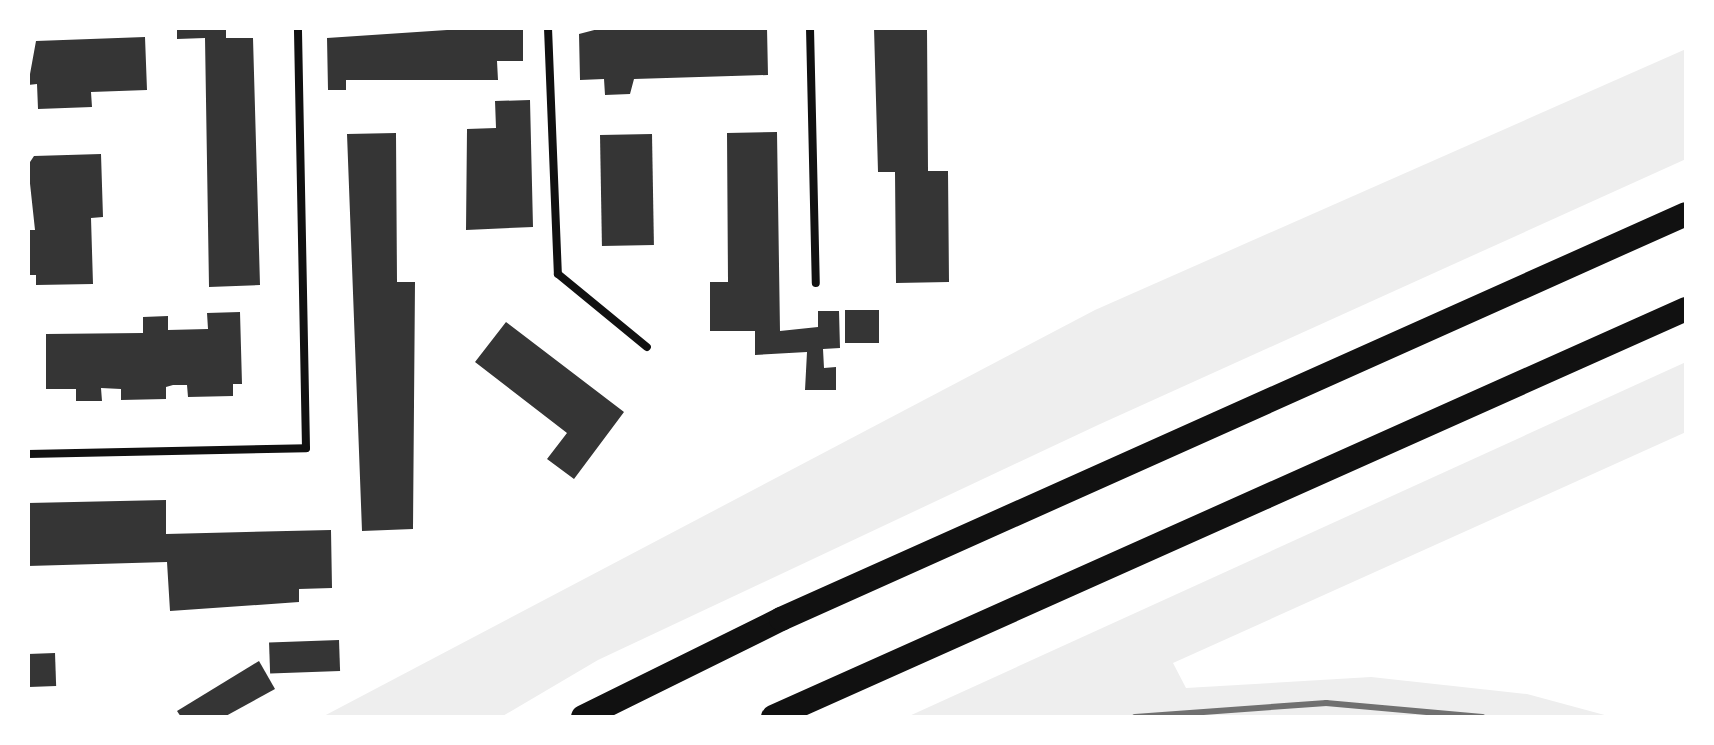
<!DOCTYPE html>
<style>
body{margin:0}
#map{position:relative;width:1714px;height:745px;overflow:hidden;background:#fff;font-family:Montserrat,sans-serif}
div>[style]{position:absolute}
.green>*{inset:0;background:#eee}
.building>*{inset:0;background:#353535;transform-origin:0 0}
.minor>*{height:8px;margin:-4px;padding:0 4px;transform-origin:4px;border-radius:4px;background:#111}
.motorway>*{height:24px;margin:-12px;padding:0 12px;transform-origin:12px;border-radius:12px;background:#111}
.rail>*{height:6px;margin:-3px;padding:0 3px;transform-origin:3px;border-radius:3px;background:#707070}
span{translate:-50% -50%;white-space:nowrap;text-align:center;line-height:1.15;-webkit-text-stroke:7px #fff;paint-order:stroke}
.frame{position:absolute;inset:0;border:30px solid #fff;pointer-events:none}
</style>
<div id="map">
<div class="green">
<div style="clip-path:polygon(1686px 49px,1686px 159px,1098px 425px,598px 660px,501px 717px,322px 717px,1095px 310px)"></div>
<div style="clip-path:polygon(1686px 362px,1686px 432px,1173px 663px,1186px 688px,1371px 677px,1527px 694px,1612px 717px,907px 717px)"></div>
</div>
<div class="building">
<div style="clip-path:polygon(177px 28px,226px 28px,226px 38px,253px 38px,260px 285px,209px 287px,205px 38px,177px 39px)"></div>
<div style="clip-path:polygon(477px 28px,523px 30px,523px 61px,497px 61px,498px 80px,346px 80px,346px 90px,328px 90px,327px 38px)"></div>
<div style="clip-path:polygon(602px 28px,767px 28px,768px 75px,634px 79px,630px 94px,605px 95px,604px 79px,580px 80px,579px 34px)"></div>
<div style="clip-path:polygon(874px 28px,927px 28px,928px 171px,948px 171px,949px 282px,896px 283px,895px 172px,878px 172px)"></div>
<div style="clip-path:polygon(145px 37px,147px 90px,91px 92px,92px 107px,38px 109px,37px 84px,28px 85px,36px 41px)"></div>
<div style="clip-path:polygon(530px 100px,533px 227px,466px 230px,467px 129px,496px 128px,495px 101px)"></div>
<div style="clip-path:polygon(777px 132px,780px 331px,818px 327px,818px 311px,839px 311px,840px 348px,823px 349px,824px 368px,836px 367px,836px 390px,805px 390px,807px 352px,755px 355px,755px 331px,710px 331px,710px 282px,728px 282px,727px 133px)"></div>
<div style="clip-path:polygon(396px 133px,397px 282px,415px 282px,413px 529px,362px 531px,347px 134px)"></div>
<div style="left:652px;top:134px;width:111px;height:52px;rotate:89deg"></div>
<div style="clip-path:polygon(101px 154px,103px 217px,91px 218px,93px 284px,36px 285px,36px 275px,28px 275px,28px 230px,35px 230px,28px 165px,34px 156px)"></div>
<div style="left:845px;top:310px;width:34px;height:33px"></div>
<div style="clip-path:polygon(240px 312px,242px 384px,233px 384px,233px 396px,188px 397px,187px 385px,173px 385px,166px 387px,166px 399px,121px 400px,121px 389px,101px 388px,102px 401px,76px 401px,76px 389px,46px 389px,46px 334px,143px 333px,143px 317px,168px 316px,168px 330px,208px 329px,207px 313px)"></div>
<div style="clip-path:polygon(506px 322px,624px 412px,574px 479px,547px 459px,567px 433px,475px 362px)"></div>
<div style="clip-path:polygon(166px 500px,166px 534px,331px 530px,332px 588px,299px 589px,299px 602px,170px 611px,167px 562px,28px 566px,28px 503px)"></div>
<div style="left:339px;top:640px;width:31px;height:70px;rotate:88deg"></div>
<div style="left:55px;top:653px;width:33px;height:27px;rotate:88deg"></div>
<div style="clip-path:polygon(259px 661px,275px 689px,224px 717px,181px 717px,177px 711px)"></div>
</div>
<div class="minor">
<div style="left:548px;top:28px;width:246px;rotate:87.7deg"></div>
<div style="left:558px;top:274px;width:115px;rotate:39.4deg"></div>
<div style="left:810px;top:28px;width:255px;rotate:88.7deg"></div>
<div style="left:28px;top:454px;width:278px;rotate:-1.2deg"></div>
<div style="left:306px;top:448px;width:420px;rotate:-91.1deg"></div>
</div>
<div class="motorway">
<div style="left:583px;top:717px;width:221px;rotate:-26.3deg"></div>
<div style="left:781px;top:619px;width:991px;rotate:-24.11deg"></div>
<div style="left:773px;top:717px;width:1000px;rotate:-24.08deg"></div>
</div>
<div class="rail">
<div style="left:1135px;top:717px;width:192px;rotate:-4.2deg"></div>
<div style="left:1326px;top:703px;width:157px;rotate:5.1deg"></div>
</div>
<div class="frame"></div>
</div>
